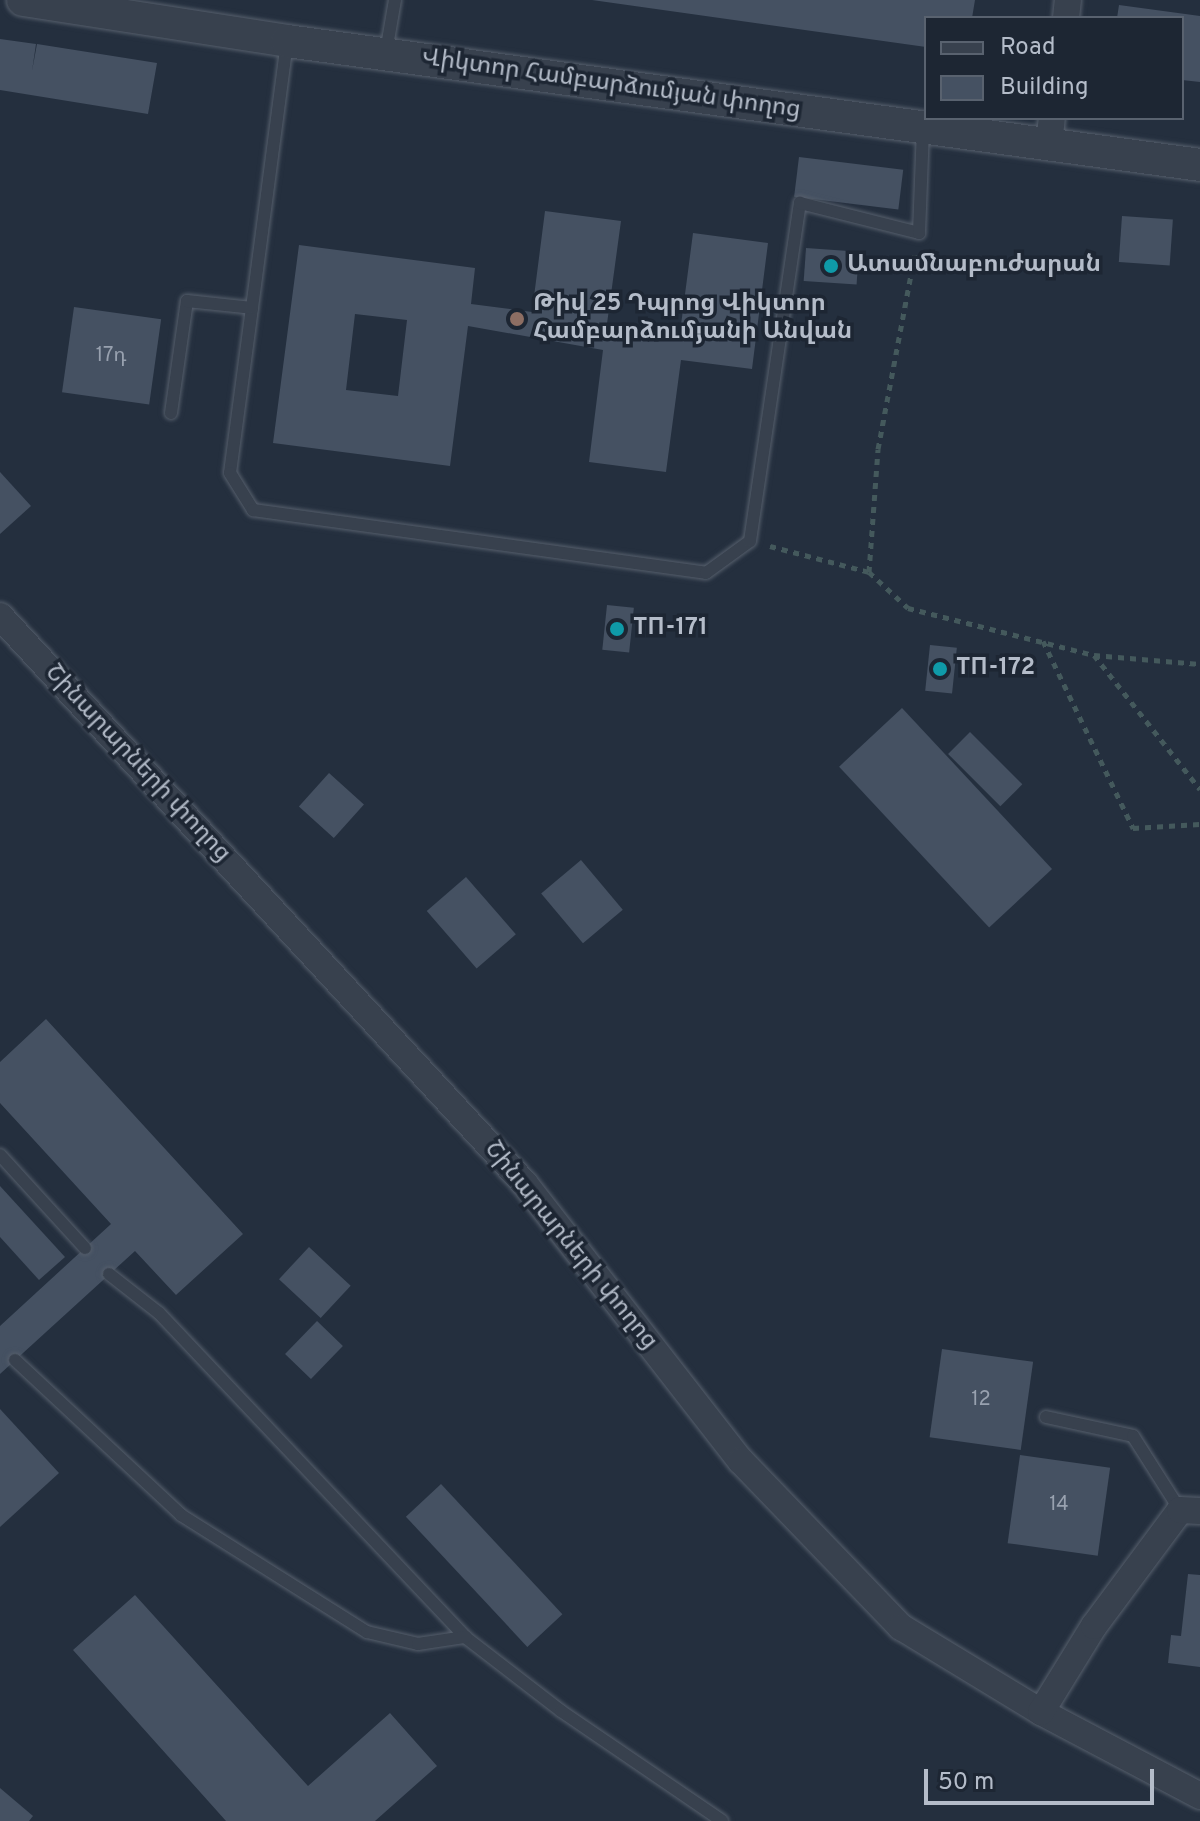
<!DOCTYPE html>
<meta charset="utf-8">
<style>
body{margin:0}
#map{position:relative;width:1200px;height:1821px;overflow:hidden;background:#242f3e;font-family:Overpass,"Noto Sans Armenian",sans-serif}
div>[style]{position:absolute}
.building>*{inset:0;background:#455162;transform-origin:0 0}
.path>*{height:5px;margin-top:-2.5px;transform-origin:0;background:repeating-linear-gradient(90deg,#44595c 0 6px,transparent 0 12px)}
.roads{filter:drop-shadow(0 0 2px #565f6c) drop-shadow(0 0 2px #565f6c)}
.service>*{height:12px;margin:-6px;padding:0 6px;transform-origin:6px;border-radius:6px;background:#38414e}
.minor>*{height:26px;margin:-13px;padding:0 13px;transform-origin:13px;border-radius:13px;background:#38414e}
.tertiary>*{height:32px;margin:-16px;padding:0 16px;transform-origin:16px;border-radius:16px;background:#38414e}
.dots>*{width:22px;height:22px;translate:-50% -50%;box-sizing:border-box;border:4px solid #1d2633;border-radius:50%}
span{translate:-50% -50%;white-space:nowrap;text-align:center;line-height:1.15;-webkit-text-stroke:7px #1d2633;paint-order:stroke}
.number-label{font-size:20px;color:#98a1af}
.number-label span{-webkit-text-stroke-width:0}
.street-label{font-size:24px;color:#b4bcc9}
.poi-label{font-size:24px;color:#b4bcc9;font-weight:700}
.left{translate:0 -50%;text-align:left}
.legend{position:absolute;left:924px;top:16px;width:260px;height:104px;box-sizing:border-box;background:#1d2633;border:2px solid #59626f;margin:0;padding:10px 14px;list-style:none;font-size:24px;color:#b4bcc9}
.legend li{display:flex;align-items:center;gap:16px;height:40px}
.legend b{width:40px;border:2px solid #59626f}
.scale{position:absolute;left:924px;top:1769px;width:230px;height:36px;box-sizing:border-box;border:4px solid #b4bcc9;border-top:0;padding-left:10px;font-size:24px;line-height:28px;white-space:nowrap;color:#b4bcc9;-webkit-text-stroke:6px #1d2633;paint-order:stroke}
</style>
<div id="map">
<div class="building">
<div style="clip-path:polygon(592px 0,975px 0,972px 18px,926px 18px,926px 47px)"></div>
<div style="clip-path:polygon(1119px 5px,1200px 16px,1200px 82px,1182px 80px,1182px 18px,1117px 18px)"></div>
<div style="clip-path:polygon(0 39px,36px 44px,32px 71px,37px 44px,157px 63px,148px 114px,0 90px)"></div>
<div style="left:799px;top:157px;width:105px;height:40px;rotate:7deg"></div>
<div style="clip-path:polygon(evenodd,545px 211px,621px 221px,606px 331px,679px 340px,693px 233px,768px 243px,752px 369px,681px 360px,666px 472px,589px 462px,603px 350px,468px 326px,450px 466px,273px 443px,299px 245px,475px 268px,471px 304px,532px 312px,545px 211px,355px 314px,407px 320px,398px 396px,346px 390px,355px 314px)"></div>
<div style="left:1122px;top:216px;width:51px;height:46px;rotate:4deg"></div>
<div style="left:806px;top:248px;width:53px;height:33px;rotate:4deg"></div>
<div style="left:74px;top:307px;width:88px;height:86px;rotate:8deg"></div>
<div style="clip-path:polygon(0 472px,31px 506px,0 534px)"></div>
<div style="left:607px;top:605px;width:27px;height:45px;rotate:6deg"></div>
<div style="left:930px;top:645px;width:27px;height:46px;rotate:6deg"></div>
<div style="left:902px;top:708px;width:220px;height:86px;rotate:47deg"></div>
<div style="left:970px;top:732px;width:74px;height:31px;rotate:45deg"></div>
<div style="left:329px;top:773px;width:47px;height:45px;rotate:42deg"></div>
<div style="left:581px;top:860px;width:65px;height:52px;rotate:50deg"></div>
<div style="left:466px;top:877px;width:76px;height:52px;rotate:49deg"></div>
<div style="clip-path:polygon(46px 1019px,243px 1234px,176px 1295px,135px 1251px,0 1374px,0 1326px,111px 1224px,0 1103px,0 1062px)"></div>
<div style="clip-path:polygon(0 1186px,65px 1257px,39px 1280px,0 1237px)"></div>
<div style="left:309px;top:1247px;width:57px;height:44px;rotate:43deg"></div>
<div style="left:317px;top:1321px;width:36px;height:46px;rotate:44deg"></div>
<div style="left:942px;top:1349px;width:92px;height:89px;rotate:8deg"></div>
<div style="clip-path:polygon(0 1409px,59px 1473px,0 1527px)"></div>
<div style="left:1020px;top:1455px;width:91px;height:89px;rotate:8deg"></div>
<div style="left:441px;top:1484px;width:178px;height:48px;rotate:47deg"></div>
<div style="clip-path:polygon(1188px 1574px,1200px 1575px,1200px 1667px,1168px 1663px,1171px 1635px,1181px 1636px)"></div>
<div style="clip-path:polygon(135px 1595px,308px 1786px,390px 1713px,437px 1766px,375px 1821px,226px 1821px,73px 1650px)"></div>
<div style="clip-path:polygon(0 1788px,33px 1816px,29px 1821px,0 1821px)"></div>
</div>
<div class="path">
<div style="left:770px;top:546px;width:102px;rotate:14.7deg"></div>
<div style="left:869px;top:572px;width:53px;rotate:42.7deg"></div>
<div style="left:908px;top:608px;width:192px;rotate:14.2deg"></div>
<div style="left:1094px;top:655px;width:106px;rotate:4.9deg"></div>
<div style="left:869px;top:572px;width:123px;rotate:-85.8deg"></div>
<div style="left:878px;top:449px;width:199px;rotate:-79.3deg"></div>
<div style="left:1043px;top:641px;width:208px;rotate:64.3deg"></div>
<div style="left:1133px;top:828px;width:67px;rotate:-3.4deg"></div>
<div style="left:1094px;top:655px;width:171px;rotate:51.7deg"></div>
</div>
<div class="roads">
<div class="service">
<div style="left:386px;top:52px;width:53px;rotate:-80.2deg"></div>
<div style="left:252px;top:308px;width:166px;rotate:97.6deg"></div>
<div style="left:230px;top:473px;width:44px;rotate:58.1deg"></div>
<div style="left:253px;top:510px;width:457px;rotate:7.9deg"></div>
<div style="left:706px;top:573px;width:54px;rotate:-36deg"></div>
<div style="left:750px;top:541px;width:342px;rotate:-81.6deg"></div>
<div style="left:800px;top:203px;width:123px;rotate:14.1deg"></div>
<div style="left:919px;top:233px;width:104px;rotate:-87.8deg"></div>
<div style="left:171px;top:413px;width:113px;rotate:-81.9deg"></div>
<div style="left:187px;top:301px;width:65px;rotate:6.1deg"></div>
<div style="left:252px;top:308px;width:269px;rotate:-82.5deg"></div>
<div style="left:0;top:1155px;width:126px;rotate:47.6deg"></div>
<div style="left:109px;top:1274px;width:63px;rotate:38deg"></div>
<div style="left:159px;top:1313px;width:446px;rotate:46.6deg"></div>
<div style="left:465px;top:1637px;width:121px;rotate:37.6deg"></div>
<div style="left:561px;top:1711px;width:195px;rotate:34.3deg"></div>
<div style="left:15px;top:1360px;width:227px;rotate:43deg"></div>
<div style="left:181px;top:1515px;width:220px;rotate:32.2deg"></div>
<div style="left:367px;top:1632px;width:52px;rotate:13.2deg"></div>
<div style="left:418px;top:1644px;width:48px;rotate:-8.5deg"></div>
<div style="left:1046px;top:1417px;width:89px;rotate:12.3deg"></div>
<div style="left:1133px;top:1436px;width:88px;rotate:57.6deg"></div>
</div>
<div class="minor">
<div style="left:1066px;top:18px;width:18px;rotate:-84deg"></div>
<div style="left:1049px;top:145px;width:27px;rotate:-84deg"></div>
<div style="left:0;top:616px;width:773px;rotate:47.25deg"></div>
<div style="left:525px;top:1184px;width:351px;rotate:52.1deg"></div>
<div style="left:741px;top:1461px;width:231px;rotate:46.1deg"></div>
<div style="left:901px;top:1627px;width:164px;rotate:31.3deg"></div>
<div style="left:1041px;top:1712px;width:180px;rotate:27.8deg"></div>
<div style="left:1041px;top:1712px;width:101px;rotate:-58.4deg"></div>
<div style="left:1094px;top:1626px;width:144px;rotate:-53.4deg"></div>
<div style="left:1180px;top:1510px;width:20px;rotate:3deg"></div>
</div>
<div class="tertiary">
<div style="left:23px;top:0;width:267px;rotate:8.8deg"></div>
<div style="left:287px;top:41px;width:921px;rotate:7.73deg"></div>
</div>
</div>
<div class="dots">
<div style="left:831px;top:266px;background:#0f9aa8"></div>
<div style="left:517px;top:319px;background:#8d6e63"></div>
<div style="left:617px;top:629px;background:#0f9aa8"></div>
<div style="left:940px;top:669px;background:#0f9aa8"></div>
</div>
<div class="number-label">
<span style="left:111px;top:356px">17դ</span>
<span style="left:981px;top:1400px">12</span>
<span style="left:1059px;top:1505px">14</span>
</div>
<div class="street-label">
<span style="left:611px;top:85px;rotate:8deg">Վիկտոր Համբարձումյան փողոց</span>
<span style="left:137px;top:764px;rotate:47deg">Շինարարների փողոց</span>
<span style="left:570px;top:1246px;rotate:51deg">Շինարարների փողոց</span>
</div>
<div class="poi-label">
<span class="left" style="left:847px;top:266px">Ատամնաբուժարան</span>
<span class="left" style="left:533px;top:319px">Թիվ 25 Դպրոց Վիկտոր<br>Համբարձումյանի Անվան</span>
<span class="left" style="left:633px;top:629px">ТП-171</span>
<span class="left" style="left:956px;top:669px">ТП-172</span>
</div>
<ul class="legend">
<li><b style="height:10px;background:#38414e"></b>Road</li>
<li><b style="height:22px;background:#455162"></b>Building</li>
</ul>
<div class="scale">50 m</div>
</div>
